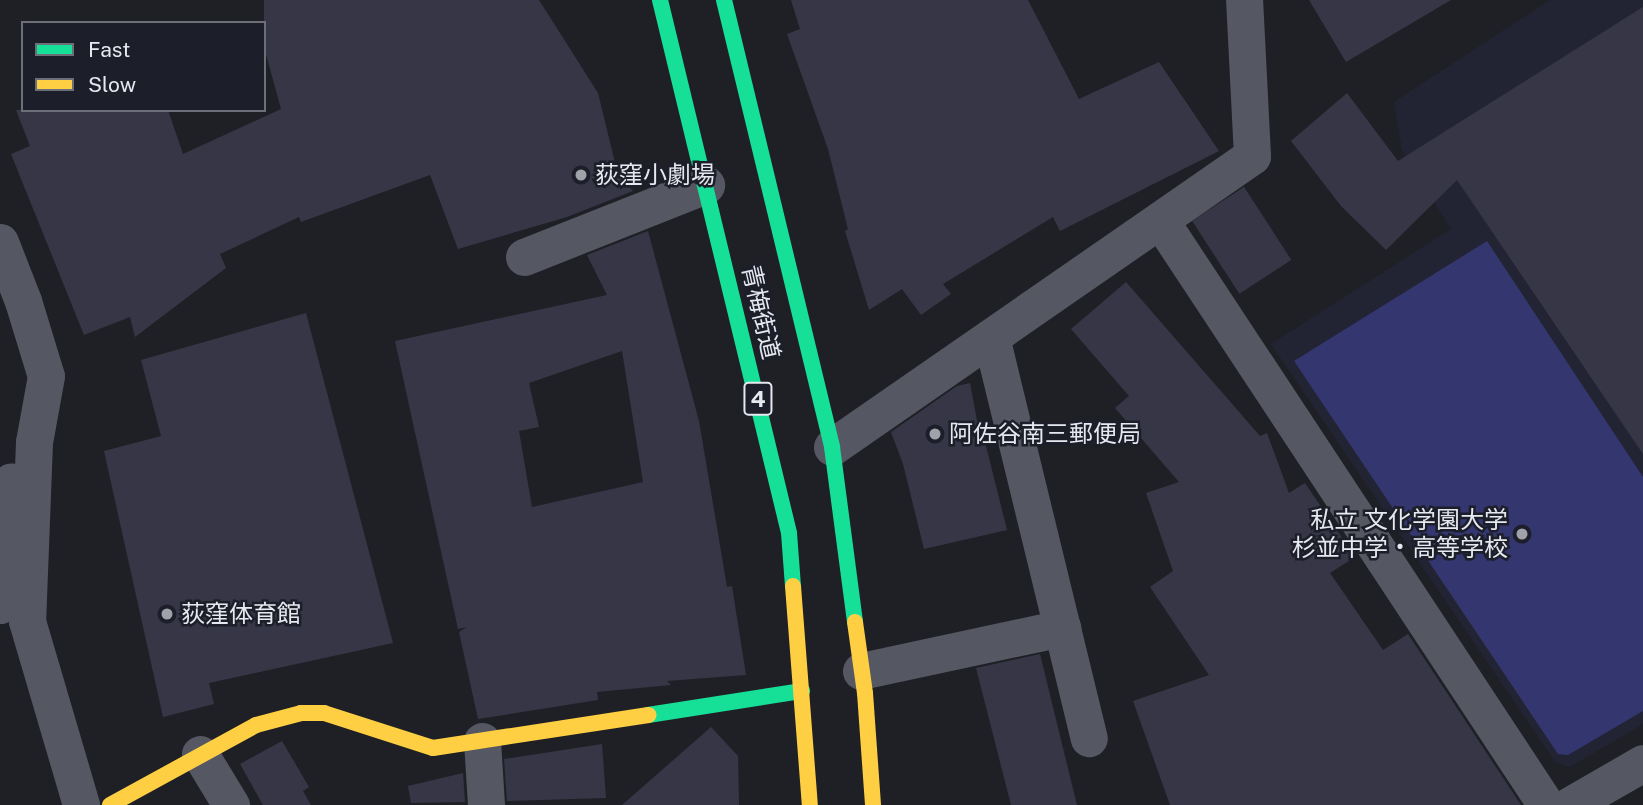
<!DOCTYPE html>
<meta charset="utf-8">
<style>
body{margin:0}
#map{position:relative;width:1643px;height:805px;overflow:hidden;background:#1f2026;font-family:"Public Sans","Noto Sans JP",sans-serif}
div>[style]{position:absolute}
.built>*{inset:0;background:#222434}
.green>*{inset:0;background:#34366f}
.building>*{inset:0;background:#363646;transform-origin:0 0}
.street>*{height:37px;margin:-18.5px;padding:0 18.5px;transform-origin:18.5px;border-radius:18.5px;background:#555762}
.fast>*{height:16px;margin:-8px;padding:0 8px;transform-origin:8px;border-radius:8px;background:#16e098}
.slow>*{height:16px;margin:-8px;padding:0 8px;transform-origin:8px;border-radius:8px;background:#ffcf43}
.dots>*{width:19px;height:19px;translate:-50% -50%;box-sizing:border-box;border:4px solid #1c1e29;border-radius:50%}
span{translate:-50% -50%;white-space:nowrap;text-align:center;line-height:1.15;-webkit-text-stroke:5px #1c1e29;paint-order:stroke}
.shield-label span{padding:2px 5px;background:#1c1e29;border:2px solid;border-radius:5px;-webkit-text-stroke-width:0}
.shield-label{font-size:23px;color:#e6e8ef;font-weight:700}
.poi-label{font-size:24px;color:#e6e8ef}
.left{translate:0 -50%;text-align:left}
.right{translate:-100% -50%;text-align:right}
.street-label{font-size:24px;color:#e6e8ef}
.legend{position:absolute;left:21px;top:21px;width:245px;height:91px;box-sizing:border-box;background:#1c1e29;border:2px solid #6d6f78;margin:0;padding:9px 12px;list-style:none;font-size:21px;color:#e6e8ef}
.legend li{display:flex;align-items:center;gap:14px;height:35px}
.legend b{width:35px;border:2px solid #6d6f78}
</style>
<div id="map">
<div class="built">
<div style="clip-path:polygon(1550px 0,1643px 0,1643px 724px,1570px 767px,1556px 763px,1271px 344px,1451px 229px,1402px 150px,1394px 102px)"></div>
</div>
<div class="green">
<div style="clip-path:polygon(1487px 241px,1643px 477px,1643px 711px,1568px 755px,1558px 754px,1294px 361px)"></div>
</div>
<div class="building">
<div style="clip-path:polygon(264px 0,539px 0,598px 93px,618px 175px,633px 191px,567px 217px,458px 249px,430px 175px,301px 222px,299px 217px,220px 254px,226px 268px,135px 337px,130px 317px,84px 335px,11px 154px,30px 146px,16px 110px,168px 110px,183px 154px,281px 109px,264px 47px)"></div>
<div style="clip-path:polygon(791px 0,1028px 0,1079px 99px,1159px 62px,1219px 151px,1060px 231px,1053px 217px,943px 284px,951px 294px,921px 315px,902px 289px,869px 310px,845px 231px,848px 229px,828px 149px,787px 34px,800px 29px)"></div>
<div style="clip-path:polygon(1309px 0,1451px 0,1346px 62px)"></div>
<div style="clip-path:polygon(1643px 7px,1643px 454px,1457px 180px,1386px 250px,1341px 206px,1291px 141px,1347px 93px,1398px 161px)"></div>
<div style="left:1244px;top:187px;width:87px;height:62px;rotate:57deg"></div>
<div style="clip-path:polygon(evenodd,648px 231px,699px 421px,727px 587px,732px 586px,746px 675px,667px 681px,671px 685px,597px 692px,598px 700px,478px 719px,459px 632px,467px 627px,458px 629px,395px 341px,607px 295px,587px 255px,648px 231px,622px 351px,643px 482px,532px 507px,519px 431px,539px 427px,529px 383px,622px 351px)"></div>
<div style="clip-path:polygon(1126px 282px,1260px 436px,1267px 433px,1289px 493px,1305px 483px,1355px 557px,1330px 573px,1383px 650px,1408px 634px,1521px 805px,1170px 805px,1133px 701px,1209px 675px,1150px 587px,1173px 571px,1146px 493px,1179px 482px,1115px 408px,1129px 396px,1071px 329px)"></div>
<div style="clip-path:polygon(306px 313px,393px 643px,209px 683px,214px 704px,163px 717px,104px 451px,161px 436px,141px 360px)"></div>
<div style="clip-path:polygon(970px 383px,981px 442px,985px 442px,1007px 530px,924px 549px,903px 464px,891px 432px,957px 386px)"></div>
<div style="clip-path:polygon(1040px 654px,1062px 744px,1077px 805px,1011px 805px,976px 668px)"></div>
<div style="clip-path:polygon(711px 727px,738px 756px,739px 805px,622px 805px)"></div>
<div style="clip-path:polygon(282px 741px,309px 787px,303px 791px,311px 805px,263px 805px,240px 764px)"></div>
<div style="clip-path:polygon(602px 744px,606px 798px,507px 801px,504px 759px)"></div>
<div style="clip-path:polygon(463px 773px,465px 802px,411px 803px,408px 786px)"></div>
</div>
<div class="street">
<div style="left:1160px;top:220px;width:701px;rotate:56.58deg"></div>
<div style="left:0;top:242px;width:63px;rotate:68.7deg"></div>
<div style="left:23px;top:301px;width:78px;rotate:73deg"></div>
<div style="left:46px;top:376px;width:67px;rotate:100.3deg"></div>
<div style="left:34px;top:442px;width:179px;rotate:92.2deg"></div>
<div style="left:27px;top:621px;width:192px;rotate:73.6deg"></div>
<div style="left:524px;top:257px;width:196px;rotate:-21.6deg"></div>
<div style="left:991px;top:337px;width:413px;rotate:76.3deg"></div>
<div style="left:832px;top:447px;width:511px;rotate:-34.72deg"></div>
<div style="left:1252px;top:156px;width:156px;rotate:-92.9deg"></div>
<div style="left:0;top:605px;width:124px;rotate:-84.9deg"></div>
<div style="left:861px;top:671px;width:206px;rotate:-12.1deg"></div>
<div style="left:482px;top:741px;width:64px;rotate:86.4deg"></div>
<div style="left:200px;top:754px;width:60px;rotate:58.7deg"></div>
<div style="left:1570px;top:805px;width:84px;rotate:-29.9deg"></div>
</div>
<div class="fast">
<div style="left:660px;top:0;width:548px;rotate:76.39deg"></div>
<div style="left:789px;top:533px;width:53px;rotate:85.7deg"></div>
<div style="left:724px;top:0;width:460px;rotate:76.4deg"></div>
<div style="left:832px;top:447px;width:177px;rotate:82.5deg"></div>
<div style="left:648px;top:715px;width:156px;rotate:-8.9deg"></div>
</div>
<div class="slow">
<div style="left:793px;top:586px;width:220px;rotate:85.6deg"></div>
<div style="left:855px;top:622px;width:72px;rotate:82deg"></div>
<div style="left:865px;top:693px;width:112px;rotate:85.9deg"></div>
<div style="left:110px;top:805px;width:166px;rotate:-28.7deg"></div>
<div style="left:256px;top:725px;width:47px;rotate:-14.9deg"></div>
<div style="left:301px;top:713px;width:23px"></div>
<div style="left:324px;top:713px;width:114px;rotate:17.8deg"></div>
<div style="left:433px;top:748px;width:218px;rotate:-8.7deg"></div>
</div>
<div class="dots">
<div style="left:581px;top:175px;background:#a0a2a9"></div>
<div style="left:935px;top:434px;background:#a0a2a9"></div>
<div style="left:1522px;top:534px;background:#a0a2a9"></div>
<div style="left:167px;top:614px;background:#a0a2a9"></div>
</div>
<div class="shield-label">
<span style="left:758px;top:399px">4</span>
</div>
<div class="poi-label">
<span class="left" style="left:595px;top:175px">荻窪小劇場</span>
<span class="left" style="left:949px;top:434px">阿佐谷南三郵便局</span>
<span class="right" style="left:1508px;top:534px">私立 文化学園大学<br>杉並中学・高等学校</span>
<span class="left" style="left:181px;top:614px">荻窪体育館</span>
</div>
<div class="street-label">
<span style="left:761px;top:312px;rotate:77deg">青梅街道</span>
</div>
<ul class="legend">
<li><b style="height:9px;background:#16e098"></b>Fast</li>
<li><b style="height:9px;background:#ffcf43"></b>Slow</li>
</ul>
</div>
